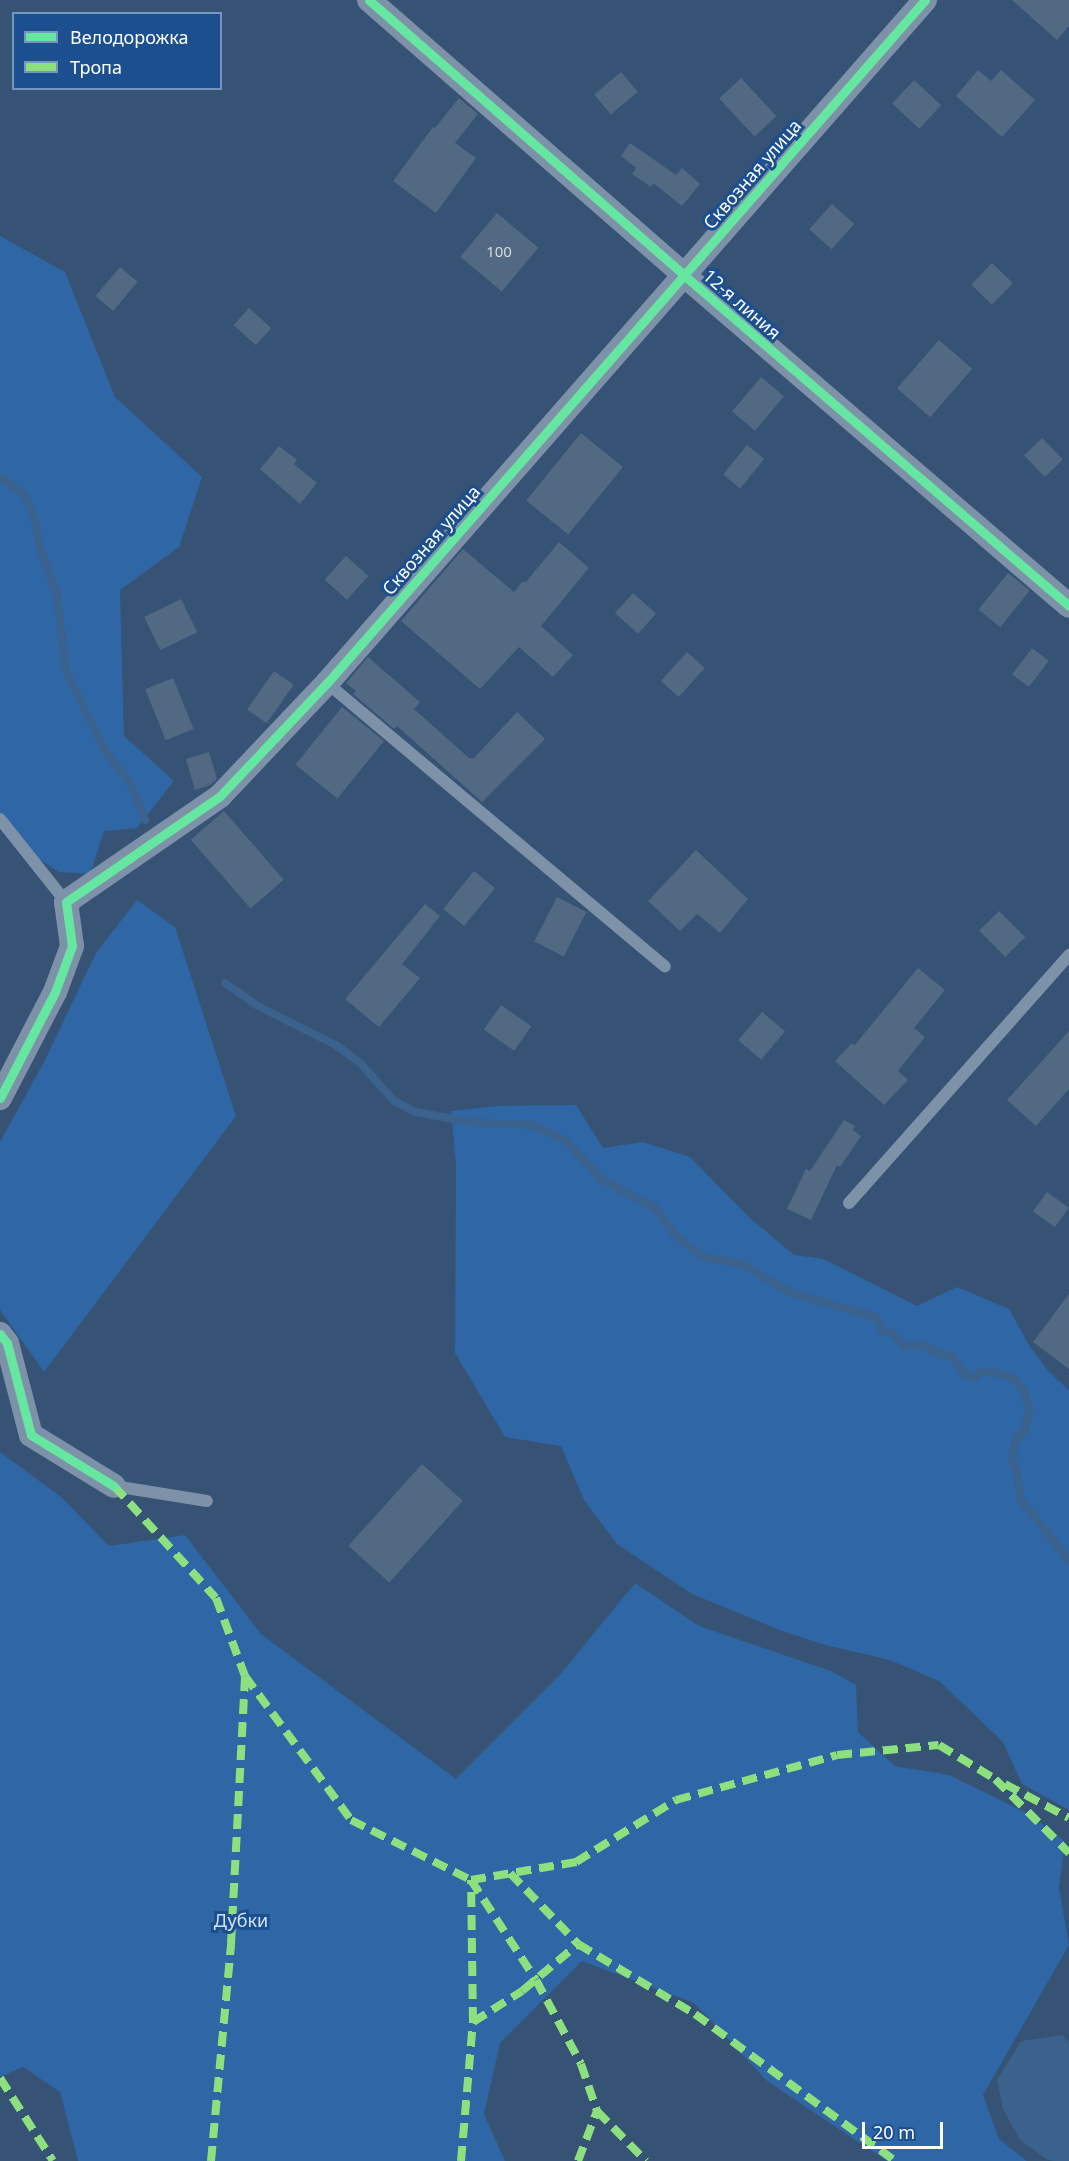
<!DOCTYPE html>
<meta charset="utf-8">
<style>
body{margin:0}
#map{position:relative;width:1069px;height:2161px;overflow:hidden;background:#365274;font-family:"Noto Sans",sans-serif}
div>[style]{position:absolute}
.green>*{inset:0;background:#2f66a5}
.water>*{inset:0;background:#3b618d}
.stream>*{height:8px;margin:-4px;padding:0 4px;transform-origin:4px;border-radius:4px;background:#3b618d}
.building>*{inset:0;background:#526984;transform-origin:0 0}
.service>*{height:12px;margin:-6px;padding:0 6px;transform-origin:6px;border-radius:6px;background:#7d92a8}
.minor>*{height:24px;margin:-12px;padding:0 12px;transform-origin:12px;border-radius:12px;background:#7d92a8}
.quiet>*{height:8px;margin-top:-4px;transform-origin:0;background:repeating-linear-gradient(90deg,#8de07e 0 15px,transparent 0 23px)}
.cycleway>*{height:9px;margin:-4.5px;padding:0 4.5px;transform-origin:4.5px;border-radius:4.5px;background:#66e7a1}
span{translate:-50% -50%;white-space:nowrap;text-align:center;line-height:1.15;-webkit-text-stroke:6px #1b4f8f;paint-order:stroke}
.number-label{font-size:15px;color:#d4dae0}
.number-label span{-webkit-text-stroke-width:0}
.street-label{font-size:18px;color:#fff}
.park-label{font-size:18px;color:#cfe3fa}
.legend{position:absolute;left:12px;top:12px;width:210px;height:78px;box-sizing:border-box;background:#1b4f8f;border:2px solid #7695bc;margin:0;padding:8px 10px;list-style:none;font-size:18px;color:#fff}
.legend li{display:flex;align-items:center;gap:12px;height:30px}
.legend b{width:30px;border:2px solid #7695bc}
.scale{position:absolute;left:862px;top:2122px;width:81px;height:27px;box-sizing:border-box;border:3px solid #fff;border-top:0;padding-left:8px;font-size:18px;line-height:21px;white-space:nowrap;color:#fff;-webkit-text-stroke:4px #1b4f8f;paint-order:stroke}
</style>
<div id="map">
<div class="green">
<div style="clip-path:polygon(0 236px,65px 272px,115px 397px,202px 477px,179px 547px,120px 590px,124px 736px,174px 781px,137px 828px,104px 831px,90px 874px,59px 872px,37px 858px,0 827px)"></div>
<div style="clip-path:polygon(137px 900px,175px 927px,236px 1116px,44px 1372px,0 1310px,0 1142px,44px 1062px,96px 953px)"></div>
<div style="clip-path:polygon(576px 1105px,603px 1148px,643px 1142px,690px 1157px,750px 1218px,794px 1255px,824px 1259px,917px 1306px,957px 1287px,1009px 1309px,1029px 1345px,1049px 1372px,1069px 1390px,1069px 1810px,1022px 1784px,1003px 1742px,939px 1681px,890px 1660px,825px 1645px,782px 1631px,692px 1594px,617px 1544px,584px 1500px,561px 1446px,505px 1437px,455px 1353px,456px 1165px,451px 1111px,496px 1106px)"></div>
<div style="clip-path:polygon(0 1452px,61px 1497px,109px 1546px,185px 1535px,261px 1634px,456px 1779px,559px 1676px,635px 1583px,699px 1626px,831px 1671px,856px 1685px,858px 1732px,895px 1766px,949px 1775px,1031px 1815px,1065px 1842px,1059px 1888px,1069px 1945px,983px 2095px,999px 2139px,1027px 2161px,887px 2161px,767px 2081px,694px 2003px,582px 1961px,500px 2043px,484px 2114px,505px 2161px,78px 2161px,60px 2092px,23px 2067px,0 2077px)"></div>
</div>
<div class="water">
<div style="clip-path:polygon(1063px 2035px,1069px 2042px,1069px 2161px,1054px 2161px,1048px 2160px,1020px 2140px,1003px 2109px,997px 2080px,1021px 2041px)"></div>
</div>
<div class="stream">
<div style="left:0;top:477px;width:32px;rotate:36deg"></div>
<div style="left:26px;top:496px;width:27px;rotate:70deg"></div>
<div style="left:35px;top:521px;width:24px;rotate:81deg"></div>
<div style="left:39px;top:545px;width:54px;rotate:70.6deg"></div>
<div style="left:57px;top:596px;width:76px;rotate:83.2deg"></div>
<div style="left:66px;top:671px;width:87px;rotate:64deg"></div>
<div style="left:104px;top:749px;width:45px;rotate:53.1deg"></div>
<div style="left:131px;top:785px;width:38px;rotate:68deg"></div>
<div style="left:225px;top:983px;width:38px;rotate:35deg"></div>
<div style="left:256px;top:1005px;width:89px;rotate:26.6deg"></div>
<div style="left:336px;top:1045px;width:31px;rotate:37deg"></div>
<div style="left:361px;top:1064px;width:50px;rotate:48.3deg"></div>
<div style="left:394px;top:1101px;width:25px;rotate:27deg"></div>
<div style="left:416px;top:1112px;width:54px;rotate:10.7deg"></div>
<div style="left:469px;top:1122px;width:63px;rotate:2.7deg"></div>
<div style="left:532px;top:1125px;width:38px;rotate:25deg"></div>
<div style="left:566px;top:1141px;width:52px;rotate:47.4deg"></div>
<div style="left:601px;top:1179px;width:61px;rotate:28.2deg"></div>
<div style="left:655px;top:1208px;width:35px;rotate:53deg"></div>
<div style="left:676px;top:1236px;width:34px;rotate:38deg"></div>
<div style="left:703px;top:1257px;width:40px;rotate:10deg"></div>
<div style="left:742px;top:1264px;width:57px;rotate:30.6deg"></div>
<div style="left:791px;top:1293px;width:87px;rotate:15.9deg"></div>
<div style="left:875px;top:1317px;width:16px;rotate:60deg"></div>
<div style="left:883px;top:1331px;width:10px;rotate:17deg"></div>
<div style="left:893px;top:1334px;width:16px;rotate:50deg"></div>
<div style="left:903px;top:1346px;width:24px"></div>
<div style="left:927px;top:1346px;width:11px;rotate:38deg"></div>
<div style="left:936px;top:1353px;width:17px;rotate:13deg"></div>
<div style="left:953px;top:1357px;width:21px;rotate:55deg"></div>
<div style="left:965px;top:1374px;width:10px;rotate:24deg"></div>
<div style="left:974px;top:1378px;width:9px;rotate:-41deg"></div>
<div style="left:981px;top:1372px;width:15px;rotate:4deg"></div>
<div style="left:996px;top:1373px;width:19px;rotate:18deg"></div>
<div style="left:1014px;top:1379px;width:17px;rotate:50deg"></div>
<div style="left:1025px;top:1392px;width:21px;rotate:79deg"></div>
<div style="left:1029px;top:1413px;width:16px;rotate:104deg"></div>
<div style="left:1025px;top:1429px;width:16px;rotate:128deg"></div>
<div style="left:1015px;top:1442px;width:16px;rotate:101deg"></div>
<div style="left:1012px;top:1458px;width:16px;rotate:72deg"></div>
<div style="left:1017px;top:1473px;width:27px;rotate:82deg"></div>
<div style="left:1021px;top:1500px;width:78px;rotate:51.8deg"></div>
</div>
<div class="building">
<div style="clip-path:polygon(1012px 0,1069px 0,1069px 26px,1057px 40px)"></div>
<div style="clip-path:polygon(978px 70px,991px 81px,1001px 70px,1035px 100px,1002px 137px,956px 96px)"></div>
<div style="left:621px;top:72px;width:26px;height:35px;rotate:50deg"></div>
<div style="left:741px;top:78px;width:52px;height:30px;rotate:47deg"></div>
<div style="left:914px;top:80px;width:37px;height:32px;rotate:43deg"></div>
<div style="clip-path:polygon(459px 98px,478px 114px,455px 143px,476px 158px,436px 213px,393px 181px,433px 127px,435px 128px)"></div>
<div style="clip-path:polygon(630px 143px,676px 175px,682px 168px,700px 184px,682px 206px,653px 183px,651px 187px,632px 174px,636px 168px,621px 156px)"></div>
<div style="left:832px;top:204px;width:30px;height:34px;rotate:42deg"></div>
<div style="left:497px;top:213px;width:54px;height:57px;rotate:40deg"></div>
<div style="left:992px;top:263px;width:29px;height:30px;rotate:44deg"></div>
<div style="left:120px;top:267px;width:23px;height:38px;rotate:40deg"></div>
<div style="left:249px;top:308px;width:30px;height:23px;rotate:42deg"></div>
<div style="left:939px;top:340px;width:44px;height:64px;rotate:41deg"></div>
<div style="left:761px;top:377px;width:30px;height:45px;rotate:40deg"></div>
<div style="left:581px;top:433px;width:54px;height:87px;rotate:39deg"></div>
<div style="left:1042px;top:438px;width:30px;height:25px;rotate:46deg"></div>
<div style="left:747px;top:445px;width:22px;height:38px;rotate:39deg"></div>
<div style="clip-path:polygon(279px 446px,297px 460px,294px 464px,317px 483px,300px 504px,260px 469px)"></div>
<div style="clip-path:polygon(559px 542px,589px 568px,541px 626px,573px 655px,553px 677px,519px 647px,480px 689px,401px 621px,463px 549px,514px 592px,523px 581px,525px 583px)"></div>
<div style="left:346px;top:556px;width:30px;height:32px;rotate:42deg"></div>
<div style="left:1008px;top:573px;width:28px;height:47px;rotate:39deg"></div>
<div style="left:633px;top:593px;width:31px;height:27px;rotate:42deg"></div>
<div style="left:181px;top:599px;width:37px;height:41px;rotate:64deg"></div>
<div style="left:1032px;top:648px;width:21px;height:33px;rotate:37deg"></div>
<div style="left:687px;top:652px;width:24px;height:39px;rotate:42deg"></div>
<div style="clip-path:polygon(368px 657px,420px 702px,414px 709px,469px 758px,474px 758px,517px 712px,545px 739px,482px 802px,397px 726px,394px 729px,353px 694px,356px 691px,346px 683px)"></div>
<div style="left:274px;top:671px;width:24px;height:47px;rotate:35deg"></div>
<div style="left:173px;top:678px;width:55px;height:30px;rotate:68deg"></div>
<div style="left:342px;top:707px;width:54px;height:74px;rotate:39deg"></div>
<div style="clip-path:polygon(209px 752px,217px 779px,210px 785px,195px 790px,186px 759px)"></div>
<div style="left:224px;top:811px;width:91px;height:44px;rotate:49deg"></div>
<div style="clip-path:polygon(696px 850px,748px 899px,720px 933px,697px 914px,680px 931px,648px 901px)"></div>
<div style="left:474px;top:871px;width:27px;height:49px;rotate:39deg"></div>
<div style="left:557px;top:897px;width:33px;height:50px;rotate:27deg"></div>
<div style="clip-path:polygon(425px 904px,440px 916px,402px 964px,420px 978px,379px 1027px,345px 999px)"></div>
<div style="left:999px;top:911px;width:37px;height:28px;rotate:45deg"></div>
<div style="clip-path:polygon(918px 968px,945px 990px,914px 1028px,925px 1037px,898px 1071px,908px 1080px,884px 1105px,835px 1061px,852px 1043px,854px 1046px)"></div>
<div style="left:501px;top:1005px;width:37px;height:30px;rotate:35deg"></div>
<div style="left:762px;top:1012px;width:30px;height:37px;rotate:40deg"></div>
<div style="clip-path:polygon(1069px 1031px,1069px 1089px,1036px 1126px,1007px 1100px)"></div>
<div style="clip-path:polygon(844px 1120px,855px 1126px,853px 1130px,861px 1136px,840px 1167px,837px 1165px,811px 1220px,787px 1209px,806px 1169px,810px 1171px)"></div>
<div style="left:1047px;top:1192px;width:27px;height:24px;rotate:36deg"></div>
<div style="clip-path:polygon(1069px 1294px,1069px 1369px,1033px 1342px)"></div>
<div style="left:422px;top:1464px;width:55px;height:110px;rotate:42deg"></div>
</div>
<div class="service">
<div style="left:327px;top:683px;width:441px;rotate:40deg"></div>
<div style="left:0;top:819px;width:106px;rotate:51.5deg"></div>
<div style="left:849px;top:1203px;width:332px;rotate:-48.4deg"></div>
<div style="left:114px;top:1486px;width:94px;rotate:9.2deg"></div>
</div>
<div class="minor">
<div style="left:369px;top:0;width:420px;rotate:41.1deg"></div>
<div style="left:685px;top:276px;width:506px;rotate:40.67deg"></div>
<div style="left:0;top:1098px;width:119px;rotate:-62.6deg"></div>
<div style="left:55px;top:992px;width:49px;rotate:-69.7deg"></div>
<div style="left:72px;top:946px;width:44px;rotate:-97.8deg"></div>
<div style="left:66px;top:902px;width:187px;rotate:-34.5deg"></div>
<div style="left:220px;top:796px;width:156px;rotate:-46.6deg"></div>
<div style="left:327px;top:683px;width:908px;rotate:-48.8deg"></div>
<div style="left:0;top:1334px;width:11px;rotate:52deg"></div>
<div style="left:7px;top:1343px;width:95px;rotate:75.4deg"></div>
<div style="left:31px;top:1435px;width:97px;rotate:31.6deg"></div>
</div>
<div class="quiet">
<div style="left:114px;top:1486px;width:151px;rotate:47.7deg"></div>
<div style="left:216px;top:1598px;width:83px;rotate:69.6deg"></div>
<div style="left:245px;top:1676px;width:179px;rotate:53.6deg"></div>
<div style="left:351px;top:1820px;width:134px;rotate:26.6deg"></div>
<div style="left:471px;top:1880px;width:107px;rotate:-9.7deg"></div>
<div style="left:576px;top:1862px;width:118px;rotate:-31.8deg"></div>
<div style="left:676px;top:1800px;width:167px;rotate:-15.6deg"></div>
<div style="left:837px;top:1755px;width:102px;rotate:-5.6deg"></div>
<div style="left:939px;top:1745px;width:66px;rotate:31.3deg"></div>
<div style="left:995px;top:1779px;width:105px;rotate:45deg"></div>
<div style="left:1005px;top:1784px;width:72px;rotate:28deg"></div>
<div style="left:510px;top:1873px;width:98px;rotate:46.2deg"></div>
<div style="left:471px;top:1880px;width:119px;rotate:57deg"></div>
<div style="left:536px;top:1980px;width:95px;rotate:61.8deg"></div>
<div style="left:581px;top:2064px;width:50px;rotate:71.2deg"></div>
<div style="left:597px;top:2111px;width:70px;rotate:45.6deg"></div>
<div style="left:473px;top:2022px;width:58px;rotate:-32.3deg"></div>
<div style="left:522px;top:1991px;width:73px;rotate:-40deg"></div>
<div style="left:578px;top:1944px;width:136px;rotate:30.9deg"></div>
<div style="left:695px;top:2014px;width:248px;rotate:36.3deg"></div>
<div style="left:0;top:2078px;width:98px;rotate:57.4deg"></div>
<div style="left:211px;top:2161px;width:218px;rotate:-84.7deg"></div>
<div style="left:231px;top:1944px;width:268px;rotate:-87deg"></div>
<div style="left:461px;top:2161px;width:140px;rotate:-85.1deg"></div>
<div style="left:473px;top:2022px;width:142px;rotate:-90.8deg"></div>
<div style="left:578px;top:2161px;width:53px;rotate:-69.2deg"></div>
</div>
<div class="cycleway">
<div style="left:369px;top:0;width:420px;rotate:41.1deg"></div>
<div style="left:685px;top:276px;width:506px;rotate:40.67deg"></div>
<div style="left:0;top:1098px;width:119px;rotate:-62.6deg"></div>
<div style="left:55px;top:992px;width:49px;rotate:-69.7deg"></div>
<div style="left:72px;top:946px;width:44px;rotate:-97.8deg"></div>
<div style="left:66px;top:902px;width:187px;rotate:-34.5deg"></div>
<div style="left:220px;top:796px;width:156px;rotate:-46.6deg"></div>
<div style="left:327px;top:683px;width:908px;rotate:-48.8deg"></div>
<div style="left:0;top:1334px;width:11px;rotate:52deg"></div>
<div style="left:7px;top:1343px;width:95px;rotate:75.4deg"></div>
<div style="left:31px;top:1435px;width:97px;rotate:31.6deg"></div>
</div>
<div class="number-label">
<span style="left:499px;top:252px">100</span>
</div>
<div class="street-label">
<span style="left:752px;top:174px;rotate:-49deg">Сквозная улица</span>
<span style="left:742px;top:304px;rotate:41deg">12-я линия</span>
<span style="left:431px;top:540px;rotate:-49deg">Сквозная улица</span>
</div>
<div class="park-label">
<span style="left:241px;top:1920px">Дубки</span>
</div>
<ul class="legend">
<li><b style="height:8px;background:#66e7a1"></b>Велодорожка</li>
<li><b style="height:8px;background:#8de07e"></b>Тропа</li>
</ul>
<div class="scale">20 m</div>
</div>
